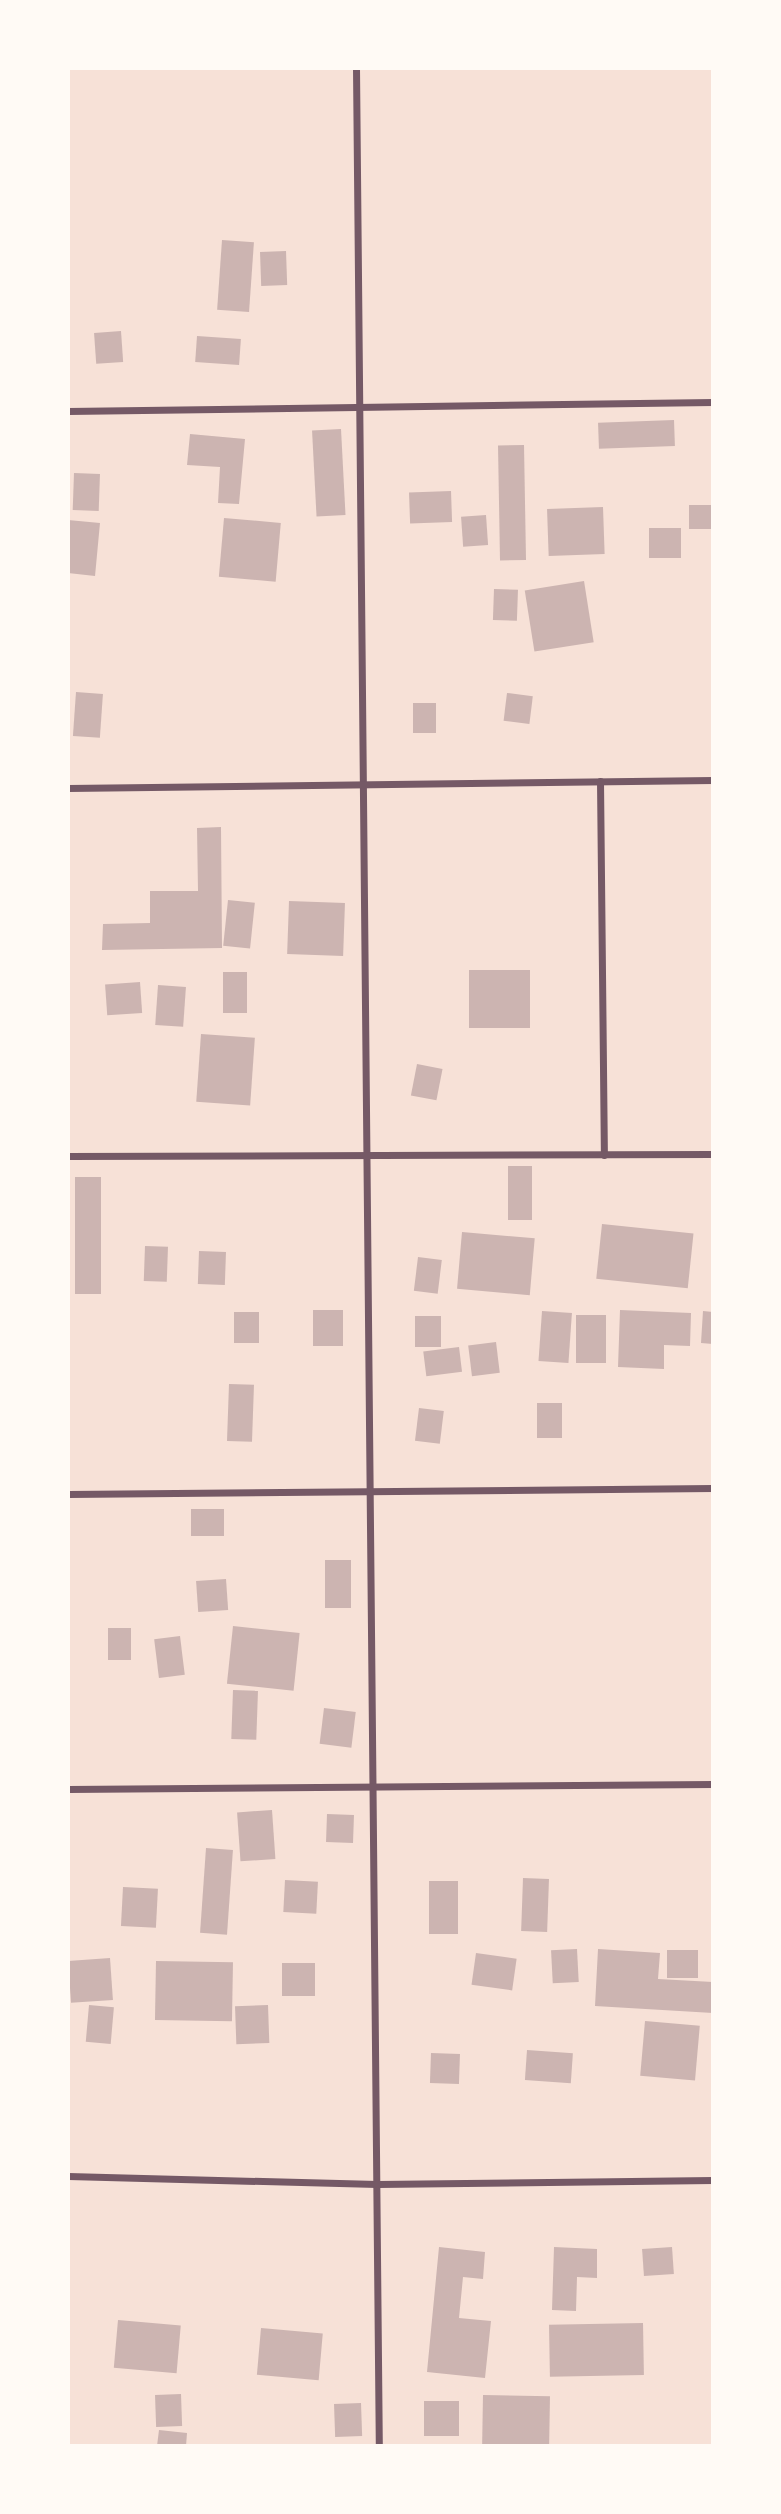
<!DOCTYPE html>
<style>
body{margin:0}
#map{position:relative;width:781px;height:2514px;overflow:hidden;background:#f7e1d7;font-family:Lato,sans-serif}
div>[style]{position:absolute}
.building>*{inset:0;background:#ccb4b1;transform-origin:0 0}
.minor>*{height:7px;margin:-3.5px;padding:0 3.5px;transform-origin:3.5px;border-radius:3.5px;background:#755966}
span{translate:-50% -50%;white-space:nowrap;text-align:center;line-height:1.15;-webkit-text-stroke:6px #fffaf5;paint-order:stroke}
.frame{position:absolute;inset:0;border:70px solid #fffaf5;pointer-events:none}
</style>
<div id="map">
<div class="building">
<div style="left:222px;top:240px;width:32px;height:70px;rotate:4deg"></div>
<div style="left:286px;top:251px;width:34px;height:26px;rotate:88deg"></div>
<div style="left:121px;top:331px;width:31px;height:27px;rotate:86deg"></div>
<div style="left:197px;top:336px;width:44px;height:26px;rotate:4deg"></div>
<div style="left:674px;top:420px;width:26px;height:76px;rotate:88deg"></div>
<div style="left:341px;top:429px;width:86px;height:29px;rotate:87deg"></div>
<div style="clip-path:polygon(190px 434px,245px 439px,239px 504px,218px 503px,220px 467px,187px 465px)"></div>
<div style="left:524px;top:445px;width:115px;height:26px;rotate:89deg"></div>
<div style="left:74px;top:473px;width:26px;height:37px;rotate:2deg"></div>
<div style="left:451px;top:491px;width:31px;height:42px;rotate:88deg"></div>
<div style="left:689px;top:505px;width:24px;height:24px"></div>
<div style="left:603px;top:507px;width:47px;height:56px;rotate:88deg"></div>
<div style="left:486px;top:515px;width:30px;height:25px;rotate:86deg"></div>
<div style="left:224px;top:518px;width:57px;height:59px;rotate:5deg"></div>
<div style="clip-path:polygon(68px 520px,100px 523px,95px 576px,68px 573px)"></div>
<div style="left:649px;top:528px;width:32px;height:30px"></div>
<div style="left:584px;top:581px;width:62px;height:60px;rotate:81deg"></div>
<div style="left:494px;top:589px;width:24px;height:31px;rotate:2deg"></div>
<div style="left:76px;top:692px;width:27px;height:44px;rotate:4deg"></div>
<div style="left:507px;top:693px;width:26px;height:28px;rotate:7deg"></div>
<div style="left:413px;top:703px;width:23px;height:30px"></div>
<div style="clip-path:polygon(221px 827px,222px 948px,102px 950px,103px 924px,150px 923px,150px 891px,198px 891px,197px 828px)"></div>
<div style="left:228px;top:900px;width:27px;height:46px;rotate:6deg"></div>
<div style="left:289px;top:901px;width:56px;height:53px;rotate:2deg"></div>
<div style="left:469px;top:970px;width:61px;height:58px"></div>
<div style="left:223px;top:972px;width:24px;height:41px"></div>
<div style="left:140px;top:982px;width:31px;height:35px;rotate:86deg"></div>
<div style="left:158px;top:985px;width:28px;height:40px;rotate:4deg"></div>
<div style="left:201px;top:1034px;width:54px;height:68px;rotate:4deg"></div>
<div style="left:417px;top:1064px;width:26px;height:32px;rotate:11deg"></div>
<div style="left:508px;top:1166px;width:24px;height:54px"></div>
<div style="left:75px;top:1177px;width:26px;height:117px"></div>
<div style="left:602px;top:1224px;width:92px;height:55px;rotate:6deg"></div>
<div style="left:462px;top:1232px;width:73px;height:57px;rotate:5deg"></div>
<div style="left:145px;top:1246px;width:23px;height:35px;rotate:2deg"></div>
<div style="left:199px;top:1251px;width:27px;height:33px;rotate:2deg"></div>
<div style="left:418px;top:1257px;width:24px;height:34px;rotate:7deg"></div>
<div style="left:313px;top:1310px;width:30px;height:36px"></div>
<div style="clip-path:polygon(620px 1310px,691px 1313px,690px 1346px,664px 1345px,664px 1369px,618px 1367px)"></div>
<div style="left:542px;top:1311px;width:30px;height:50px;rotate:4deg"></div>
<div style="clip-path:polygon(703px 1311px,713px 1312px,713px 1344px,701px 1343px)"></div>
<div style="left:234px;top:1312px;width:25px;height:31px"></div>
<div style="left:576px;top:1315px;width:30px;height:48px"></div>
<div style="left:415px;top:1316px;width:26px;height:31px"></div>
<div style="left:496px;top:1342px;width:31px;height:28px;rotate:83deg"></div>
<div style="left:459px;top:1347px;width:25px;height:36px;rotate:83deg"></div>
<div style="left:229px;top:1384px;width:25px;height:57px;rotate:2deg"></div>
<div style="left:537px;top:1403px;width:25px;height:35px"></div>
<div style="left:419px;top:1408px;width:25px;height:33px;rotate:7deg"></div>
<div style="left:191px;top:1509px;width:33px;height:27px"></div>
<div style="left:351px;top:1560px;width:48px;height:26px;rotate:90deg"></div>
<div style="left:226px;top:1579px;width:31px;height:30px;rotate:86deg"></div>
<div style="left:233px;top:1626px;width:67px;height:58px;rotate:6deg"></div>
<div style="left:131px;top:1628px;width:32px;height:23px;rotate:90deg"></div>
<div style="left:180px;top:1636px;width:39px;height:26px;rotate:83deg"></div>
<div style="left:233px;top:1690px;width:25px;height:49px;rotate:2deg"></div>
<div style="left:324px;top:1708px;width:32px;height:36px;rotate:7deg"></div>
<div style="left:272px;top:1810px;width:49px;height:35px;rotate:86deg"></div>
<div style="left:327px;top:1814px;width:27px;height:28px;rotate:2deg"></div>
<div style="left:206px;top:1848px;width:27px;height:85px;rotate:4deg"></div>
<div style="left:523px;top:1878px;width:26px;height:53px;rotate:2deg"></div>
<div style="left:285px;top:1880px;width:33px;height:32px;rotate:3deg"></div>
<div style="left:429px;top:1881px;width:29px;height:53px"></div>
<div style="left:123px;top:1887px;width:35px;height:39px;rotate:3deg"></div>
<div style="left:577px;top:1949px;width:33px;height:26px;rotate:87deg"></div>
<div style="clip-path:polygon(598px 1949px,660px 1953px,658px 1979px,713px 1982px,713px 2013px,595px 2006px)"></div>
<div style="left:667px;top:1950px;width:31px;height:28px"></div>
<div style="left:476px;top:1953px;width:41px;height:32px;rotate:8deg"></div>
<div style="left:110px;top:1958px;width:42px;height:42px;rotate:86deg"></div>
<div style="left:156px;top:1961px;width:77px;height:59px;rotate:1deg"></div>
<div style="left:315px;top:1963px;width:33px;height:33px;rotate:90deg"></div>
<div style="left:89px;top:2005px;width:25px;height:37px;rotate:5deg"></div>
<div style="left:268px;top:2005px;width:38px;height:33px;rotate:88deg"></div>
<div style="left:645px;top:2021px;width:55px;height:55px;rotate:5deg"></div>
<div style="left:527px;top:2050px;width:46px;height:30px;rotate:4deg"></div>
<div style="left:431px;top:2053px;width:29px;height:30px;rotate:2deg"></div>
<div style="clip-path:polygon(439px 2247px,485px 2252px,483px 2279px,463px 2277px,459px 2318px,491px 2321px,485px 2378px,427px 2372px)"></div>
<div style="clip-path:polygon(554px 2247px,597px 2249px,597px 2278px,577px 2277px,576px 2311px,552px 2310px)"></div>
<div style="left:672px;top:2247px;width:27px;height:30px;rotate:86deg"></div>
<div style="left:118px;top:2320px;width:63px;height:48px;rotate:5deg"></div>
<div style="left:643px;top:2323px;width:52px;height:94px;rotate:89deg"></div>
<div style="left:261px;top:2328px;width:62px;height:47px;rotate:5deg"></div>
<div style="left:181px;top:2394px;width:32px;height:26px;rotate:88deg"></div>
<div style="left:483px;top:2395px;width:67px;height:51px;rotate:1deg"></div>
<div style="left:424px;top:2401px;width:35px;height:35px"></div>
<div style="left:361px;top:2403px;width:33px;height:27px;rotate:88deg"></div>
<div style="clip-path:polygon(159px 2430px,187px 2433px,186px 2446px,157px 2446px)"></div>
</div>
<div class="minor">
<div style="left:356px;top:68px;width:2378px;rotate:89.45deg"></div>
<div style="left:68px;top:411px;width:645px;rotate:-0.8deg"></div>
<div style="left:600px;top:781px;width:374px;rotate:89.4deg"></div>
<div style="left:68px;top:788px;width:645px;rotate:-0.71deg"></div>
<div style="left:68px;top:1156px;width:645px;rotate:-0.18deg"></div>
<div style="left:68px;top:1494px;width:645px;rotate:-0.53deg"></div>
<div style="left:68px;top:1789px;width:645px;rotate:-0.44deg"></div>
<div style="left:68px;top:2176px;width:309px;rotate:1.5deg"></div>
<div style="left:377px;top:2184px;width:336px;rotate:-0.7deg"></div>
</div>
<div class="frame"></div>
</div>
